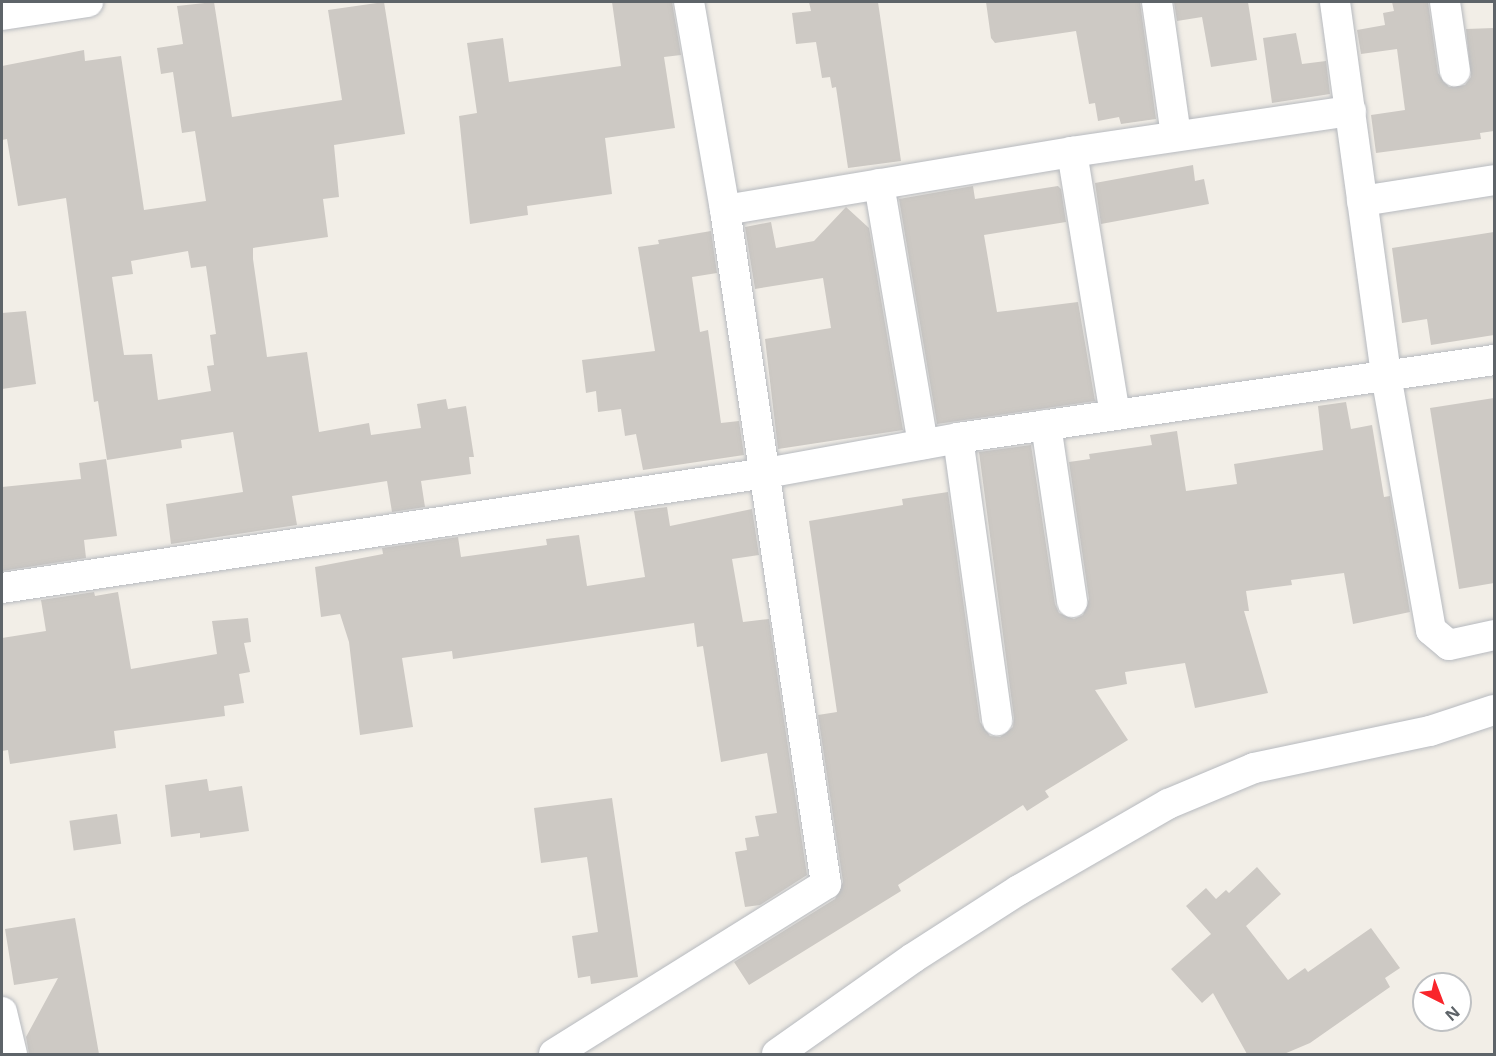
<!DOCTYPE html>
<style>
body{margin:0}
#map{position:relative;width:1496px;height:1056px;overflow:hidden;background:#f2eee7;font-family:"Open Sans",sans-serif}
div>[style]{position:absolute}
.building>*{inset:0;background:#cdc9c4;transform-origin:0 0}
.roads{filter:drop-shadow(0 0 2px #b7babf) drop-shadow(0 0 2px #b7babf)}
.minor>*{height:30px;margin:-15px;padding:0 15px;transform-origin:15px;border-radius:15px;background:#fff}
span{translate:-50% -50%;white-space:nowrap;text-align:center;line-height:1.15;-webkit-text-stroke:5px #fff;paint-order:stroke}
.frame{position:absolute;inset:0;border:3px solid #5e6469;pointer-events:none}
.north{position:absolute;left:1412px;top:972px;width:60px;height:60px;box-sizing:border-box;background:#fff;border:2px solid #bfc1c3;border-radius:50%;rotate:138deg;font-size:16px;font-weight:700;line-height:24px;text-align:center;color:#5e6469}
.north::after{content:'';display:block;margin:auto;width:21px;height:27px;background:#f9252b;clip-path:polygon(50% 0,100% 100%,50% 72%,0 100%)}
</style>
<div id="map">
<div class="building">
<div style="clip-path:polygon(evenodd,214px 2px,232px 117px,342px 100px,328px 10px,384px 2px,405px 134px,334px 145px,339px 197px,323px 199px,328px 237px,253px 248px,253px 259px,267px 357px,307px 352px,319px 432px,369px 423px,371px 435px,421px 428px,417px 404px,446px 399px,448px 409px,466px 406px,474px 457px,469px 457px,471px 474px,421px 481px,425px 507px,392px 512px,387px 481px,292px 496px,297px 525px,171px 544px,166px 504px,243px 492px,233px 432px,181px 440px,182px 448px,107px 460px,98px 401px,94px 402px,66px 198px,18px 206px,7px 139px,2px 140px,2px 66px,84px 50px,85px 61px,121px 56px,144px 210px,206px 201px,195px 131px,182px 133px,173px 72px,161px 74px,157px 48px,183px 44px,177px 6px,214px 2px,188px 251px,191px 268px,206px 266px,216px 334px,210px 335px,214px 365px,207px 366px,211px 391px,158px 400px,152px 354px,124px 355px,112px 277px,133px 274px,131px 261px,188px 251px)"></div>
<div style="clip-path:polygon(612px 2px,672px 2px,681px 55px,664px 57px,675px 128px,605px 138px,612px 194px,527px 206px,528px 215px,470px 224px,459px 116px,477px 113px,467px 43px,503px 38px,509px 82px,621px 66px)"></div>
<div style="clip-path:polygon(809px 2px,878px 2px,901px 161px,848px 168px,836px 87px,832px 88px,830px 77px,822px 78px,816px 42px,796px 44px,792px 13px,811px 11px)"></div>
<div style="clip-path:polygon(986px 2px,1140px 2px,1156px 119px,1121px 124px,1119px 117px,1098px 121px,1095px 103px,1089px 104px,1076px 31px,995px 43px,991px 38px)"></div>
<div style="clip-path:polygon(1174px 2px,1248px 2px,1257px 60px,1211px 67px,1202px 17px,1177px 21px)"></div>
<div style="clip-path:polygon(1392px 2px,1428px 2px,1438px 73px,1449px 87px,1465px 85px,1471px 77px,1466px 29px,1494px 28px,1494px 131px,1480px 133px,1481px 139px,1376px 153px,1371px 115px,1405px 110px,1397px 49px,1361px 54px,1357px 30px,1385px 25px,1383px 13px,1394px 11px)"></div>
<div style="clip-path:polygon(1296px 33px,1302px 64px,1326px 61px,1330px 94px,1272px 103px,1263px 38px)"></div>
<div style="clip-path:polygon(1193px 165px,1195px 181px,1204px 179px,1209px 204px,1101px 224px,1095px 183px)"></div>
<div style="clip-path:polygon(973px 186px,975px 199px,1058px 186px,1061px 189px,1066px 222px,984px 235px,997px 312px,1078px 302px,1095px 401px,937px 424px,899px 199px)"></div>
<div style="clip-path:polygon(846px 207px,869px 228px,903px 430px,778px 449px,765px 339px,831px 328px,823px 278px,755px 289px,745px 227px,771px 222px,776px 248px,814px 241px)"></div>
<div style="clip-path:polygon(711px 231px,717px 273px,692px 277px,700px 332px,708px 330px,721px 423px,739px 421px,744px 455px,643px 470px,636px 434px,625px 436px,621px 409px,598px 412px,596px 391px,586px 393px,582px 360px,655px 351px,638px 247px,659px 244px,658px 240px)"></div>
<div style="clip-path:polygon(1494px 232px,1494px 335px,1431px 345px,1427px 319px,1402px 323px,1392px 248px)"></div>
<div style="clip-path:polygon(26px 311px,36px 384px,2px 389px,2px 313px)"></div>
<div style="clip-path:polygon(1494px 398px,1494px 583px,1459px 589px,1430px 408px)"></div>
<div style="clip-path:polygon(1346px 402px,1351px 429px,1372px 425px,1384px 497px,1390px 496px,1410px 612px,1353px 624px,1344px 573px,1291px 580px,1292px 585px,1246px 591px,1249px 611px,1244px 611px,1268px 693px,1195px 708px,1185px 663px,1125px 672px,1127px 684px,1095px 690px,1128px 740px,1045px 791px,1049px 797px,1027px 811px,1023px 805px,915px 874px,898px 885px,901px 891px,749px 985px,734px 962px,835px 899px,843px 882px,818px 715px,837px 712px,809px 521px,903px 505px,902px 499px,948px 492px,980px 722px,990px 736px,1000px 737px,1013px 727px,1014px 718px,979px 452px,1031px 445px,1055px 604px,1059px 613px,1074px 619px,1083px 615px,1089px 599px,1069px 462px,1090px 459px,1089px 454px,1152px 445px,1150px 435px,1177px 431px,1186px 491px,1237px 484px,1234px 464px,1323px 450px,1318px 406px)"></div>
<div style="clip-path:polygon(106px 459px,117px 536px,84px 540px,86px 558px,2px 571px,2px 487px,81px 479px,79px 463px)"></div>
<div style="clip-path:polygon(667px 507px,670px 526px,752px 509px,759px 555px,732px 559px,743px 622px,769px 619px,807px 875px,760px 905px,745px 907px,735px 852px,747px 850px,745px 838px,759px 836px,755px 816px,777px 813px,767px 753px,721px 762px,703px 646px,697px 647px,694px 623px,453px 659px,452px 651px,402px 658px,413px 727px,360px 735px,349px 642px,340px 614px,321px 617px,315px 567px,383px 554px,382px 548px,458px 537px,461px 557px,547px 545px,546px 539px,579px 535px,587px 586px,645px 577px,634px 511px)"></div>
<div style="clip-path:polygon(94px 592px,95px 596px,118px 592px,131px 669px,217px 654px,212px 621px,248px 618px,251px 642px,244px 643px,250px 672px,239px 674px,244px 703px,224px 706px,225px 716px,114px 731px,116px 748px,10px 764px,8px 750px,2px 751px,2px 638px,46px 631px,41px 600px)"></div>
<div style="clip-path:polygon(207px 779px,209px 791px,242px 786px,249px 831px,200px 838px,200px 833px,171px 837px,165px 785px)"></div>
<div style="clip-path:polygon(612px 798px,638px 977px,591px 984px,590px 976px,578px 978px,572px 936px,598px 932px,587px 857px,541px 863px,534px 808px)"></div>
<div style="left:117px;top:814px;width:30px;height:48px;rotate:82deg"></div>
<div style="clip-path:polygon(1257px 867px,1281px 894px,1246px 926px,1288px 980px,1305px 968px,1308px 972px,1371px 928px,1400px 968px,1385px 978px,1390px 987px,1310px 1043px,1284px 1054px,1247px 1054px,1213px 993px,1202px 1003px,1171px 969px,1211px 934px,1186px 906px,1206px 888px,1216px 899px,1226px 890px,1229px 893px)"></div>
<div style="clip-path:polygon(75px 918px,99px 1054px,29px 1054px,26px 1037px,58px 978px,14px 985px,5px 929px)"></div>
</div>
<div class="roads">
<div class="minor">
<div style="left:1157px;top:2px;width:135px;rotate:81.9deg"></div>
<div style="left:1335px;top:2px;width:376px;rotate:82.2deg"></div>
<div style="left:1386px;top:375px;width:259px;rotate:80deg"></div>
<div style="left:1431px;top:630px;width:23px;rotate:40deg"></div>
<div style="left:1449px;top:645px;width:46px;rotate:-12.5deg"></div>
<div style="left:1445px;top:2px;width:70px;rotate:81.8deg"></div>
<div style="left:2px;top:15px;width:87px;rotate:-8.6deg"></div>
<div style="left:1072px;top:152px;width:266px;rotate:80.7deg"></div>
<div style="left:879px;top:184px;width:264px;rotate:80.4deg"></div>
<div style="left:1362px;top:201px;width:134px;rotate:-9deg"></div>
<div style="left:725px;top:210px;width:352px;rotate:-9.5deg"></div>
<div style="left:1072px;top:152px;width:282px;rotate:-8.4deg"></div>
<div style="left:1046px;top:425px;width:179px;rotate:81.6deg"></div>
<div style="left:958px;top:438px;width:285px;rotate:82.1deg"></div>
<div style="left:2px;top:588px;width:773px;rotate:-8.56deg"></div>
<div style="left:766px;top:473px;width:195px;rotate:-10.3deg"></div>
<div style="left:958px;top:438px;width:542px;rotate:-8.28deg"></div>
<div style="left:2px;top:1012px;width:43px;rotate:76.6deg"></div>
<div style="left:554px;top:1054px;width:321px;rotate:-32deg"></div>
<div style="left:826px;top:884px;width:682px;rotate:-98.52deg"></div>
<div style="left:725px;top:210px;width:211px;rotate:-99.8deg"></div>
<div style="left:777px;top:1054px;width:166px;rotate:-35.2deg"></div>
<div style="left:913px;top:958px;width:126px;rotate:-32.7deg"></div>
<div style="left:1019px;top:890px;width:172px;rotate:-30deg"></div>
<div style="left:1168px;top:804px;width:93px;rotate:-22.7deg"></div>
<div style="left:1254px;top:768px;width:180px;rotate:-11.9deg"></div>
<div style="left:1430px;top:731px;width:67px;rotate:-18.2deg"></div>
</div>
</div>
<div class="frame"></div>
<div class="north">N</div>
</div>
